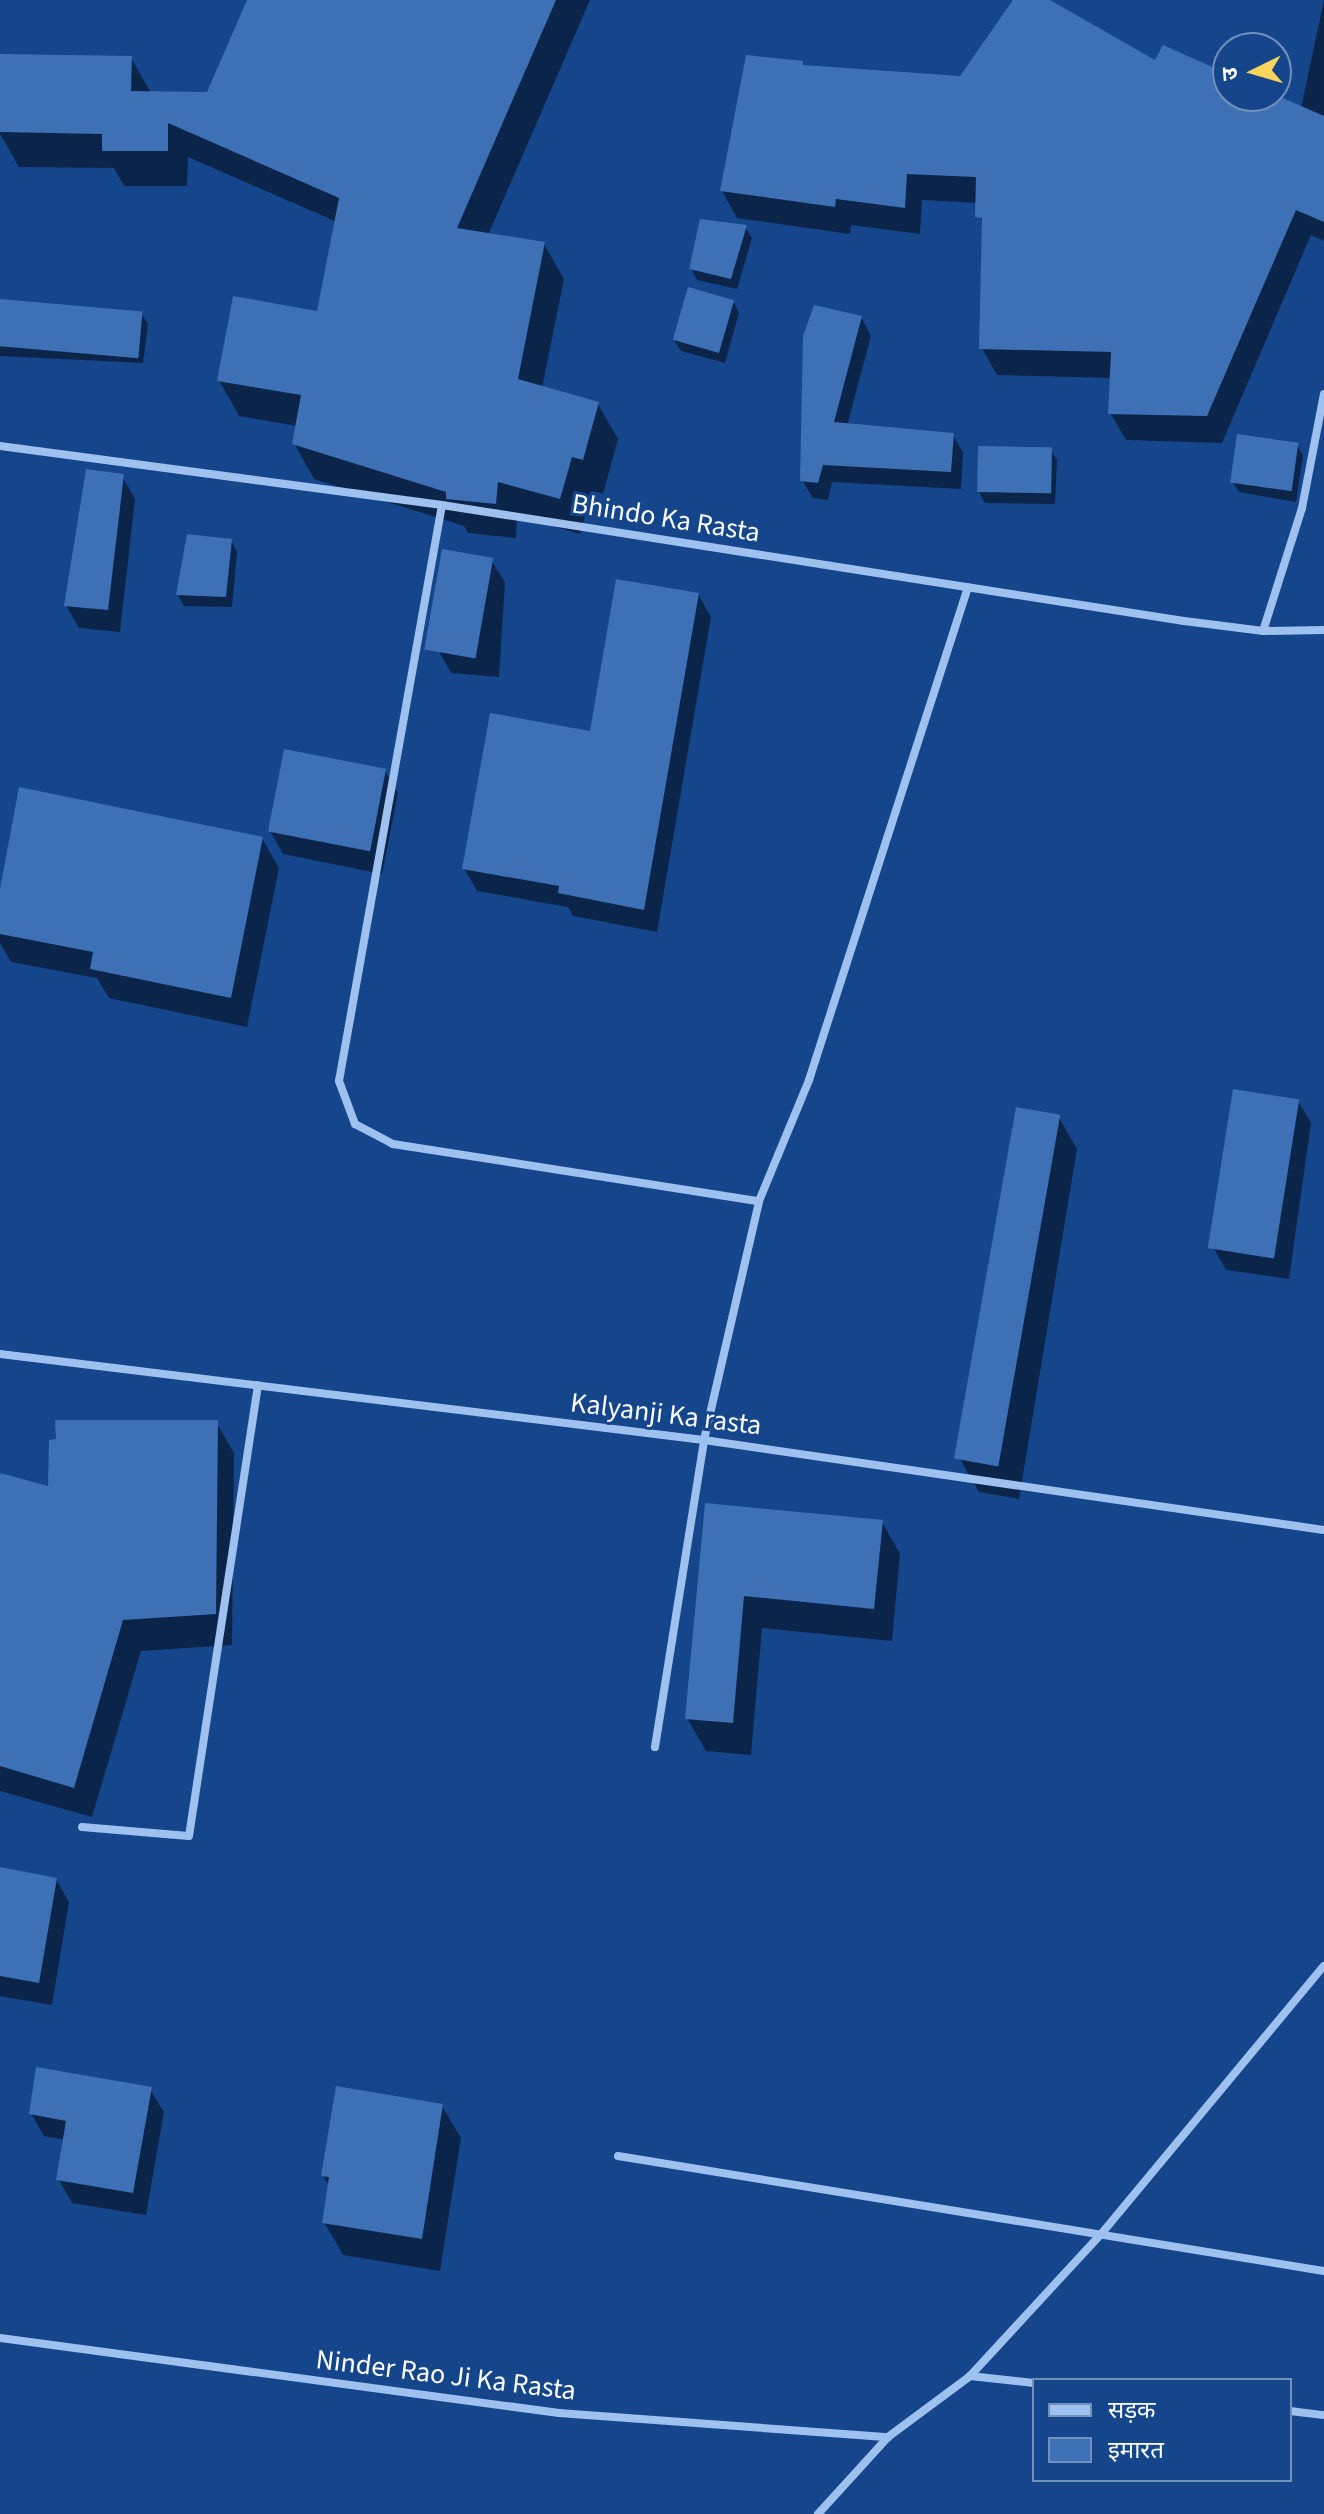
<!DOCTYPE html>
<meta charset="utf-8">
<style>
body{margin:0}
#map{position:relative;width:1324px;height:2514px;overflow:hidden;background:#15468b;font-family:"Source Sans 3","Noto Sans Devanagari",sans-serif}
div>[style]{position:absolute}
.shadow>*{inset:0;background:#0007}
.building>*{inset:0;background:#3d70b4;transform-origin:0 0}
.street>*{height:8px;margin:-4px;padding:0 4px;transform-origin:4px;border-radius:4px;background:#9ec1f0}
span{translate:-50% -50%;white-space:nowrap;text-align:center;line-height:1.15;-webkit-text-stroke:6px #15468b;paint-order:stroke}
.street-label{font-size:28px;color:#fff}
.legend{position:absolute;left:1032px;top:2378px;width:260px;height:104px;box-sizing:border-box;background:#15468b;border:2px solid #7390b9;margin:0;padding:10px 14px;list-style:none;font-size:24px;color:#fff}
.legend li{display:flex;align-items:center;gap:16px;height:40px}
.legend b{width:40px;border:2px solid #7390b9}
.north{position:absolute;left:1212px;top:32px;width:80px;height:80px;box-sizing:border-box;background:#15468b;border:2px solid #7390b9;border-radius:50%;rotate:265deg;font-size:22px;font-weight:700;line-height:32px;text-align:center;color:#fff}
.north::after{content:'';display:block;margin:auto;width:28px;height:36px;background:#ffd45c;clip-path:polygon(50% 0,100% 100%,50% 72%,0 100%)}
</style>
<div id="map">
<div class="shadow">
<div style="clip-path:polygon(249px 0,590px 0,488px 235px,544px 244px,564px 279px,542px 388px,598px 404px,618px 439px,603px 494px,592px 491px,580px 534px,517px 516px,516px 538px,468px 533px,464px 526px,314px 479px,294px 443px,297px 426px,239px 416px,219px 380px,319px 314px,337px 222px,188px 157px,187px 186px,124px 186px,114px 168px,19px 167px,0 134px,0 56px,131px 58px,151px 93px,208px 94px)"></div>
<div style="clip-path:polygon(1016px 0,1046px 0,1156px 63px,1228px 76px,1228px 96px,1301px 108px,1324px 0,1324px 241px,1311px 235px,1222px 443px,1126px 440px,1111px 414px,1112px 378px,997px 375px,982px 348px,984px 228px,977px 203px,922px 200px,920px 234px,851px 225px,850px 234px,737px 218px,722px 191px,802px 62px,805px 67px,961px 78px)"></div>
<div style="clip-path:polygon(745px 227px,752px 238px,737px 289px,697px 280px,691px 268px)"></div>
<div style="clip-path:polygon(0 301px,141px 313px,148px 324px,143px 363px,0 356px)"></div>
<div style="clip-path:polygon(733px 301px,739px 313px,725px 363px,681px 351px,674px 340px)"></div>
<div style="clip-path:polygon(861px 317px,871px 336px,847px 426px,953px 435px,963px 453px,961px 489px,832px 482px,828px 500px,813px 498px,802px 480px)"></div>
<div style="clip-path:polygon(1297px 445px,1303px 456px,1296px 502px,1239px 492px,1232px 481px)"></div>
<div style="clip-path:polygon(1050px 449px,1057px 460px,1055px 504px,985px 503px,979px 492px)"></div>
<div style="clip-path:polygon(122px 476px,135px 499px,120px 632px,79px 628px,66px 605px)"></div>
<div style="clip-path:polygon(231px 541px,237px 552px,232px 607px,184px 606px,178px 595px)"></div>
<div style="clip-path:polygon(491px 560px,505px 582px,499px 677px,451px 673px,438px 650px)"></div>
<div style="clip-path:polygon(698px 594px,711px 617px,657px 932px,573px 916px,568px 907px,477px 891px,464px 868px,592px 733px)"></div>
<div style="clip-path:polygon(385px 771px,398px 793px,382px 874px,283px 854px,270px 831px)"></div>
<div style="clip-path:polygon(262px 838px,279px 868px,247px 1027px,109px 998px,97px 978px,11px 962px,0 943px,0 900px)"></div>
<div style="clip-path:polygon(1298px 1101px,1311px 1123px,1289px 1279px,1226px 1270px,1213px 1247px)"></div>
<div style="clip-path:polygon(1058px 1116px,1077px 1149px,1019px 1499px,979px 1492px,960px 1459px)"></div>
<div style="clip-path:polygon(216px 1422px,234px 1453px,232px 1645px,141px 1651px,92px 1817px,0 1791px,0 1475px,50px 1489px)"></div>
<div style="clip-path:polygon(707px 1505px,882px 1522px,900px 1554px,892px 1641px,762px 1628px,751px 1755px,706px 1751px,687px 1718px)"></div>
<div style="clip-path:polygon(0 1869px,56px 1879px,69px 1902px,52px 2005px,0 1996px)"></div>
<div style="clip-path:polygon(150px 2089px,164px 2112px,146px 2215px,72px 2203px,59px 2180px,65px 2140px,44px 2136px,31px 2113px)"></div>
<div style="clip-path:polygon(442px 2106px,461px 2138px,440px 2271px,343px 2255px,324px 2222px,330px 2187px,323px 2176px)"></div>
</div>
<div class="building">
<div style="clip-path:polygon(247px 0,556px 0,457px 228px,545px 242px,518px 379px,599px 402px,583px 460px,572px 457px,560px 499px,498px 482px,496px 504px,446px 499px,446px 492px,292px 444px,301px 395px,217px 381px,233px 296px,317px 311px,339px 198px,168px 123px,168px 151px,102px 151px,102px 134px,0 132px,0 54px,132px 56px,131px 91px,207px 92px)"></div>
<div style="clip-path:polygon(1013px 0,1050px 0,1155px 60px,1163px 45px,1228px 74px,1228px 96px,1276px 95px,1324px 116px,1324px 222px,1296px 210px,1207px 416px,1108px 414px,1111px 352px,979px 349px,982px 218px,975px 217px,976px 177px,907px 174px,905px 208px,836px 199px,835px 207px,720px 191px,746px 55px,803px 61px,803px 65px,960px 76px)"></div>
<div style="clip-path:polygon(700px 219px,747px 225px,731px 279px,689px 269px)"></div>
<div style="left:688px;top:287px;width:48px;height:55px;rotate:16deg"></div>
<div style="left:0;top:299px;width:143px;height:47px;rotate:5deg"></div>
<div style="clip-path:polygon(814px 305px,862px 316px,834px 422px,954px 433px,951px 472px,823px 465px,818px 483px,800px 481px,803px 336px)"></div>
<div style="left:1237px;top:434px;width:62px;height:49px;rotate:8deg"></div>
<div style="left:978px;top:446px;width:74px;height:46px;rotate:1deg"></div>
<div style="clip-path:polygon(86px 469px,124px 474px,108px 610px,64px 606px)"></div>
<div style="clip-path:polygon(187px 534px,232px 539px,226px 597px,176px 595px)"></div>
<div style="left:442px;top:549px;width:52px;height:102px;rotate:10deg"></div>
<div style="clip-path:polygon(616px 579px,699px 593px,644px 910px,558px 893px,559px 886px,462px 869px,490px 713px,590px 731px)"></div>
<div style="left:284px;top:749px;width:104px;height:84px;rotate:11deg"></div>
<div style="clip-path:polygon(19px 787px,263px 837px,231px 998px,90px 969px,93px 952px,0 934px,0 889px)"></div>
<div style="left:1233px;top:1089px;width:67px;height:161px;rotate:9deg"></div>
<div style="left:1016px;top:1107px;width:45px;height:357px;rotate:10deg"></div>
<div style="clip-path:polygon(55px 1420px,218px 1420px,216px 1614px,123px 1620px,74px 1788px,0 1766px,0 1473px,48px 1486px,49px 1440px,56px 1439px)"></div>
<div style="clip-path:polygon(705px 1503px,883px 1520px,874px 1609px,744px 1596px,733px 1723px,685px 1719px)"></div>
<div style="clip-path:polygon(0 1867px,57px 1878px,39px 1983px,0 1976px)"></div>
<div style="clip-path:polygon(36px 2067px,152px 2087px,133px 2193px,56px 2180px,66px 2121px,29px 2114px)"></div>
<div style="clip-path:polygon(336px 2086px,443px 2104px,422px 2239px,322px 2223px,329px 2177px,321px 2176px)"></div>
</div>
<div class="street">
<div style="left:0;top:446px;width:446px;rotate:7.6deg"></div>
<div style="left:442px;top:505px;width:751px;rotate:8.89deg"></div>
<div style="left:1184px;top:621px;width:80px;rotate:7.2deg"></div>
<div style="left:1263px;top:631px;width:61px;rotate:-0.9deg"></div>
<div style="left:442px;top:505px;width:585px;rotate:100.14deg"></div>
<div style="left:339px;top:1081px;width:46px;rotate:69.6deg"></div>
<div style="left:355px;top:1124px;width:43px;rotate:27.8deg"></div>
<div style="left:393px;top:1144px;width:370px;rotate:8.9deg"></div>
<div style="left:1263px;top:631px;width:129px;rotate:-72.4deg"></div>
<div style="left:1302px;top:508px;width:116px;rotate:-79.1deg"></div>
<div style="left:0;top:1354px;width:709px;rotate:6.96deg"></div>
<div style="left:704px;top:1440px;width:626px;rotate:8.26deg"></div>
<div style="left:655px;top:1747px;width:311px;rotate:-80.9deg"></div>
<div style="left:704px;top:1440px;width:245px;rotate:-77deg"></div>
<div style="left:759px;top:1201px;width:131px;rotate:-67.5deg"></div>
<div style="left:809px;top:1080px;width:518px;rotate:-72.12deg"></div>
<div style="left:82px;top:1827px;width:107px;rotate:4.8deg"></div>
<div style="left:189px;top:1836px;width:456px;rotate:-81.3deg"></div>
<div style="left:618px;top:2156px;width:715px;rotate:9.25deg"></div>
<div style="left:0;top:2338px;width:564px;rotate:7.64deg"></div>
<div style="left:559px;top:2413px;width:330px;rotate:4.2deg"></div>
<div style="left:970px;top:2376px;width:64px;rotate:6.2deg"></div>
<div style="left:1290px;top:2411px;width:34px;rotate:7deg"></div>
<div style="left:818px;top:2514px;width:104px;rotate:-47.7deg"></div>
<div style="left:888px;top:2437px;width:102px;rotate:-36.6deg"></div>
<div style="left:970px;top:2376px;width:195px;rotate:-47.3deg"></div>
<div style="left:1102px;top:2233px;width:347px;rotate:-50.3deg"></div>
</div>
<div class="street-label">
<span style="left:666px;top:518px;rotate:9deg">Bhindo Ka Rasta</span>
<span style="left:666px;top:1414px;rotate:7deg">Kalyanji Ka rasta</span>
<span style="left:446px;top:2375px;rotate:7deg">Ninder Rao Ji Ka Rasta</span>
</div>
<ul class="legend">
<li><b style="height:10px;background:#9ec1f0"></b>सड़क</li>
<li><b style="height:22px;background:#3d70b4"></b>इमारत</li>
</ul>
<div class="north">उ</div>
</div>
